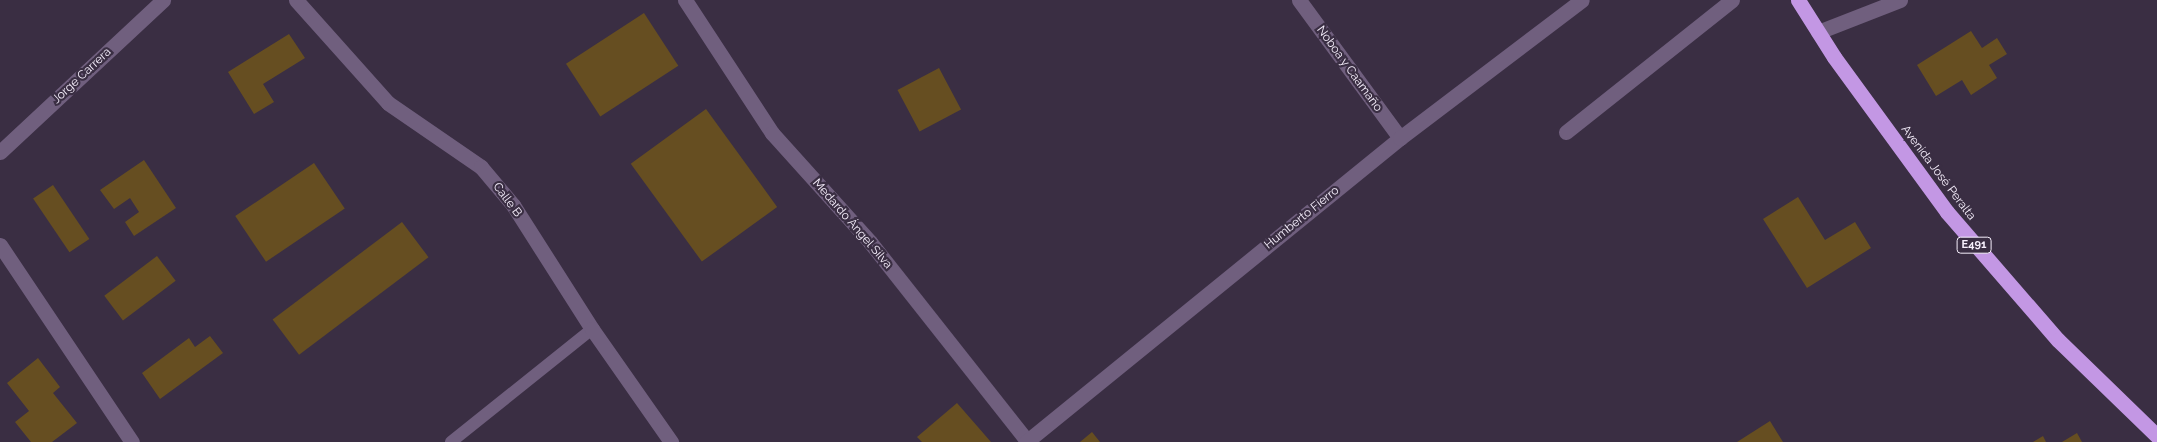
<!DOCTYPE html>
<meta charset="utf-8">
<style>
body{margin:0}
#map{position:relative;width:2157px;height:442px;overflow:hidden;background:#3a2e43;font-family:Raleway,sans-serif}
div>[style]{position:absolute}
.building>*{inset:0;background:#664e21;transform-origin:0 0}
.lane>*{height:12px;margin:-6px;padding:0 6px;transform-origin:6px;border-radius:6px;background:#705f7e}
.street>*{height:15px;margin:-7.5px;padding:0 7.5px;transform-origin:7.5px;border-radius:7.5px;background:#705f7e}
.highway>*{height:15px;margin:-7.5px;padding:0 7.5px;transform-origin:7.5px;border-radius:7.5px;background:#c397e4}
span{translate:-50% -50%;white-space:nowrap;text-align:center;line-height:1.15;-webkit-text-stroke:4.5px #3a2e43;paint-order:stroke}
.shield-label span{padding:1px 4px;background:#3a2e43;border:1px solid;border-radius:4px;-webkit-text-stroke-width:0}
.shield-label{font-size:11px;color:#f7f0fd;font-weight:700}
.street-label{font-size:12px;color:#f7f0fd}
</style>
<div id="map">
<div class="building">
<div style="left:644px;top:13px;width:63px;height:93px;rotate:57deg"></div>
<div style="clip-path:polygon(1971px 31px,1982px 48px,1997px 38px,2007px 54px,1989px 65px,1997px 78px,1971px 95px,1962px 80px,1936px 96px,1917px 65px)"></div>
<div style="clip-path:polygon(289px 34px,305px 58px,263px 84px,274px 102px,254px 114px,228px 72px)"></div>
<div style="left:939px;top:68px;width:47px;height:47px;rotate:62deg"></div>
<div style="left:706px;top:109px;width:121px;height:93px;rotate:54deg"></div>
<div style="clip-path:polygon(144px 160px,176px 208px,134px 236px,125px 222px,139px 212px,130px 198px,114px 209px,100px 190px)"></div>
<div style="left:314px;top:163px;width:55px;height:95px;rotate:56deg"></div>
<div style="left:53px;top:185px;width:65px;height:24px;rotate:56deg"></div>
<div style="clip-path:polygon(1798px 197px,1825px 240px,1855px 222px,1871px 248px,1807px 288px,1763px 219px)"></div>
<div style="left:402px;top:222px;width:44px;height:162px;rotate:53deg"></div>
<div style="left:157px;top:256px;width:31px;height:66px;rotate:53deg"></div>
<div style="clip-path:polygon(210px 336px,223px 353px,160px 399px,142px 373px,189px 338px,195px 347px)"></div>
<div style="clip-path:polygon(38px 358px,60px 387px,53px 393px,77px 423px,52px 442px,31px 442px,15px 422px,29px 411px,7px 383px)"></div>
<div style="clip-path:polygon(957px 403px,991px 442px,922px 442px,917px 437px)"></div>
<div style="clip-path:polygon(1770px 421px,1783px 442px,1737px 442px)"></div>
<div style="clip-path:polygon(1092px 432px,1100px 442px,1080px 442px)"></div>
<div style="clip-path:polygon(2077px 433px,2082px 442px,2062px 442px)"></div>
<div style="clip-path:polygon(2043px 436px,2046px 442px,2033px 442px)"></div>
</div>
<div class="lane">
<div style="left:451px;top:442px;width:181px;rotate:-38.7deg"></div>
</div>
<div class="street">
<div style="left:296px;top:0;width:138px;rotate:48.2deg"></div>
<div style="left:388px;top:103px;width:113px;rotate:34.5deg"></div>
<div style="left:481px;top:167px;width:50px;rotate:49.9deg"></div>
<div style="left:513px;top:205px;width:147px;rotate:57.5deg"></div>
<div style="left:592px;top:329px;width:138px;rotate:55deg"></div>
<div style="left:685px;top:0;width:159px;rotate:56.8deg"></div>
<div style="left:772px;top:133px;width:147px;rotate:48deg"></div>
<div style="left:870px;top:242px;width:255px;rotate:51.7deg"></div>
<div style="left:1299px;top:0;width:171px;rotate:53.8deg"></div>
<div style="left:1818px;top:32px;width:88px;rotate:-21.3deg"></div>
<div style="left:1566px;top:132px;width:212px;rotate:-38.5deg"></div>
<div style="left:0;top:152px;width:223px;rotate:-43deg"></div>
<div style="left:0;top:245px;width:237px;rotate:56.2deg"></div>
<div style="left:1026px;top:442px;width:482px;rotate:-39.1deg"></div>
<div style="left:1400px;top:138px;width:228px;rotate:-37.2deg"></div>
</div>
<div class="highway">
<div style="left:1798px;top:0;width:67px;rotate:57.7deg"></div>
<div style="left:1834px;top:57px;width:192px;rotate:53.9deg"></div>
<div style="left:1947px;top:212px;width:169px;rotate:49.1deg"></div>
<div style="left:2058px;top:340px;width:138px;rotate:44.1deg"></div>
</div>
<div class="shield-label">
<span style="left:1974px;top:245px">E491</span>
</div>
<div class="street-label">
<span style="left:1349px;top:69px;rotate:54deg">Noboa y Caamaño</span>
<span style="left:82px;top:76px;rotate:-43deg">Jorge Carrera</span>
<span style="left:1938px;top:173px;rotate:53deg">Avenida José Peralta</span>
<span style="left:507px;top:200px;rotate:53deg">Calle B</span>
<span style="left:1302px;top:218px;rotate:-39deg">Humberto Fierro</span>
<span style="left:852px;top:224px;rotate:49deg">Medardo Ángel Silva</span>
</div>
</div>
